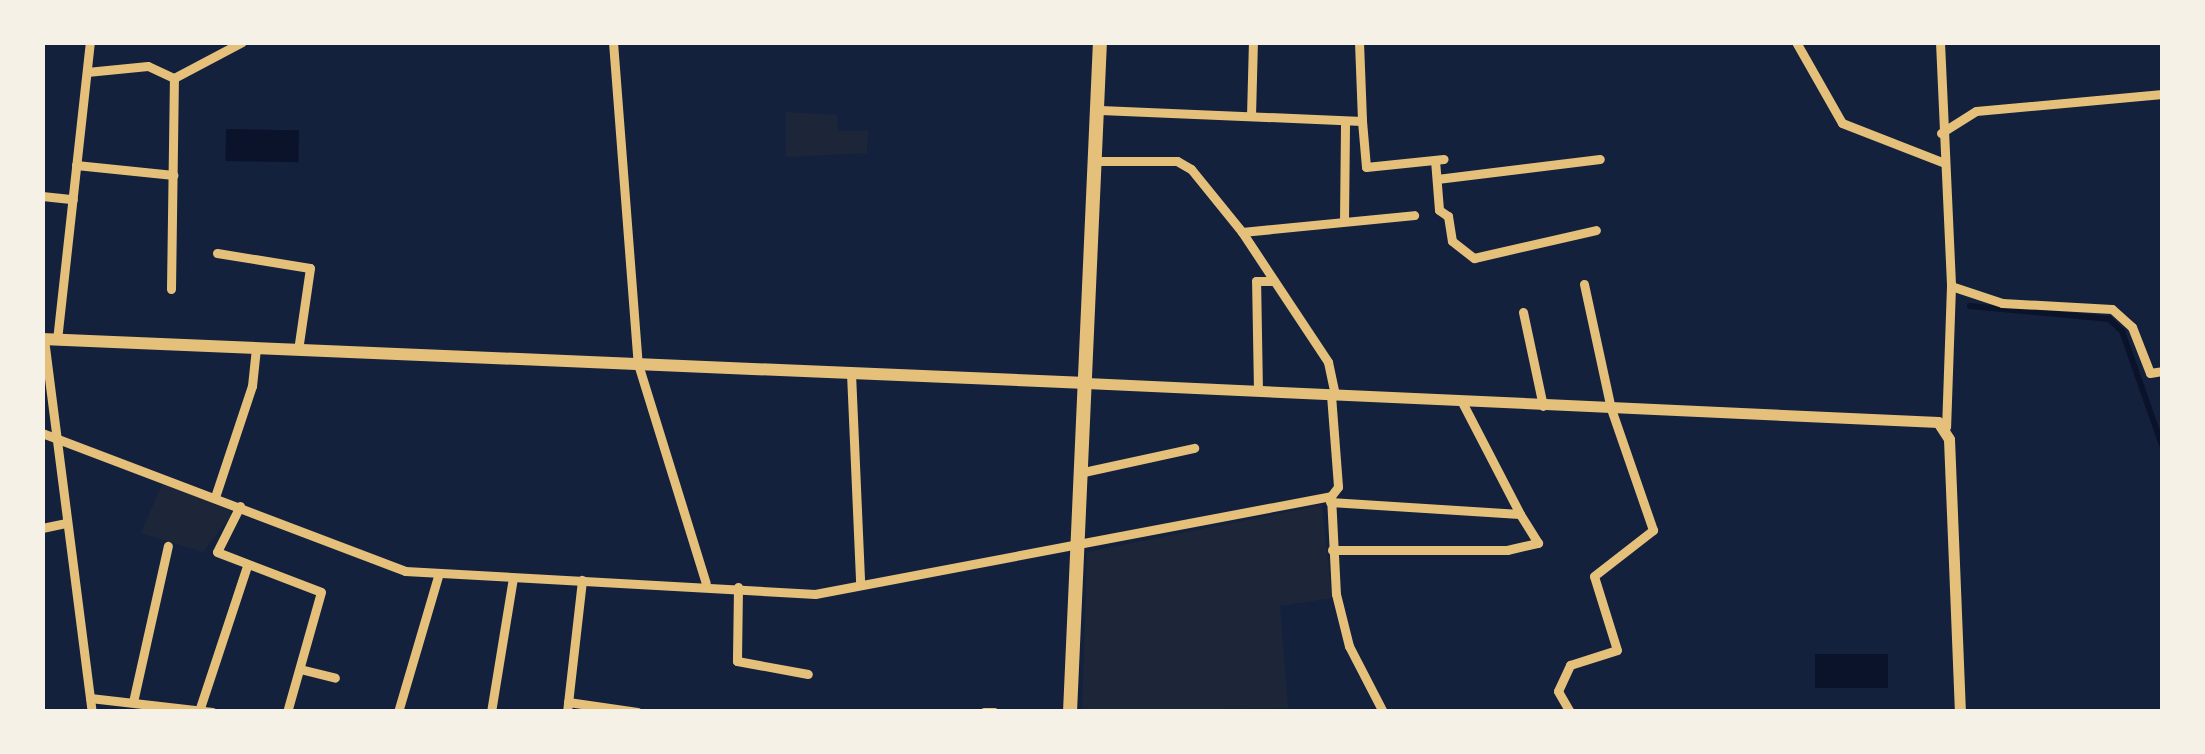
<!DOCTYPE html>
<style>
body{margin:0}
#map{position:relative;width:2205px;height:754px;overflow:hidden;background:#14213d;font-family:Lato,sans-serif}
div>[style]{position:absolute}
.green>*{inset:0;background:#1d2539}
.water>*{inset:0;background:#0b132b;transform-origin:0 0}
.stream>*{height:6px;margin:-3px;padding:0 3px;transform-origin:3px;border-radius:3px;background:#0b132b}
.minor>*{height:9px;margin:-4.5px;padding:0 4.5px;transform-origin:4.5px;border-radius:4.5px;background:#e5c07b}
.tertiary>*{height:11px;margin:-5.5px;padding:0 5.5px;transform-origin:5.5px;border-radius:5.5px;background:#e5c07b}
.secondary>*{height:12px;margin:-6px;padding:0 6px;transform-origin:6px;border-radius:6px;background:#e5c07b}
.primary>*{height:14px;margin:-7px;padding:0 7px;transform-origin:7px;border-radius:7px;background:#e5c07b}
span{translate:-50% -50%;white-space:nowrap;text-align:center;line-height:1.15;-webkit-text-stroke:8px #f6f1e7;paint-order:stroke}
.frame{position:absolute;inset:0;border:45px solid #f6f1e7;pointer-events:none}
</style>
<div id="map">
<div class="green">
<div style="clip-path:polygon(786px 112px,837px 115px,838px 131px,868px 131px,867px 153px,786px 157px)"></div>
<div style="clip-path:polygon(163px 482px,229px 508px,232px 515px,203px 552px,141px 533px)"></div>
<div style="clip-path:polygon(1322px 505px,1332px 598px,1280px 606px,1288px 708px,1082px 711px,1087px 552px)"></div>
</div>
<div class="water">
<div style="left:226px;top:129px;width:73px;height:32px;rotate:1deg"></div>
<div style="left:1815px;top:654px;width:73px;height:34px"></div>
</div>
<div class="stream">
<div style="left:1970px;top:306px;width:140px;rotate:5.3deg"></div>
<div style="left:2109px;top:319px;width:18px;rotate:43deg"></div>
<div style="left:2122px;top:331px;width:121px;rotate:70.7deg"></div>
</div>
<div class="minor">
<div style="left:613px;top:42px;width:323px;rotate:85.6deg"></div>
<div style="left:638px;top:364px;width:229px;rotate:72.8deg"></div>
<div style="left:1359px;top:42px;width:79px;rotate:87.8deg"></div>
<div style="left:1796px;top:42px;width:93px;rotate:60.4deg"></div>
<div style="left:1842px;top:123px;width:107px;rotate:21.3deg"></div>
<div style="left:1940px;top:42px;width:244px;rotate:87.4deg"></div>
<div style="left:1951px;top:286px;width:141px;rotate:92deg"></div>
<div style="left:87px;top:72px;width:61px;rotate:-5.6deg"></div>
<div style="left:148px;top:66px;width:29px;rotate:25deg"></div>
<div style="left:1100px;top:110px;width:262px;rotate:2.4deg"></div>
<div style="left:1362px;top:121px;width:46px;rotate:85deg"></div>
<div style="left:1366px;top:167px;width:78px;rotate:-5.9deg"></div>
<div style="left:1251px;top:116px;width:74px;rotate:-88.5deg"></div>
<div style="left:1941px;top:133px;width:41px;rotate:-32.2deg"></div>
<div style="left:1976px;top:111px;width:187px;rotate:-5.2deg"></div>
<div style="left:1435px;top:160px;width:50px;rotate:85.4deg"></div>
<div style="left:1439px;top:210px;width:11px;rotate:34deg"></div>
<div style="left:1448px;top:216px;width:25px;rotate:81deg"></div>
<div style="left:1452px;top:241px;width:28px;rotate:38deg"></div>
<div style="left:1474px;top:258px;width:125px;rotate:-12.9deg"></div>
<div style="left:1097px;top:161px;width:80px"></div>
<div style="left:1177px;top:161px;width:16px;rotate:30deg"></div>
<div style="left:1191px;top:169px;width:81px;rotate:51deg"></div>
<div style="left:1242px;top:232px;width:156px;rotate:56.5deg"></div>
<div style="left:1328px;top:362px;width:34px;rotate:78deg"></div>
<div style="left:76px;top:165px;width:98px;rotate:5.9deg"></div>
<div style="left:1437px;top:179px;width:164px;rotate:-7deg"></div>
<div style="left:42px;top:196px;width:31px;rotate:6deg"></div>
<div style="left:1344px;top:221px;width:100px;rotate:-89.4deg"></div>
<div style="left:1242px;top:232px;width:173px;rotate:-5.6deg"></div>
<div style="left:217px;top:253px;width:94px;rotate:9.2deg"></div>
<div style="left:310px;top:268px;width:83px;rotate:98.3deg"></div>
<div style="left:1951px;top:286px;width:54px;rotate:18.4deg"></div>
<div style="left:2002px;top:303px;width:110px;rotate:3.1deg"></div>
<div style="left:2112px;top:309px;width:27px;rotate:42deg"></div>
<div style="left:2132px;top:327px;width:49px;rotate:68.6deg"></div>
<div style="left:2150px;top:373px;width:12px;rotate:-9deg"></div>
<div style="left:171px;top:289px;width:211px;rotate:-89.2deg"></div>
<div style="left:174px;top:78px;width:77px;rotate:-27.9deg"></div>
<div style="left:1523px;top:312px;width:96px;rotate:78deg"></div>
<div style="left:44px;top:339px;width:376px;rotate:82.7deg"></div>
<div style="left:57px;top:340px;width:300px;rotate:-83.7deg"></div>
<div style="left:851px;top:373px;width:209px;rotate:87.5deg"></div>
<div style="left:1258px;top:391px;width:110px;rotate:-91deg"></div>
<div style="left:1256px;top:281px;width:18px"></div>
<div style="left:1331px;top:395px;width:92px;rotate:85.6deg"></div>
<div style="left:1338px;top:487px;width:11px;rotate:128deg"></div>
<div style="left:42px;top:433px;width:388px;rotate:20.8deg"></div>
<div style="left:405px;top:571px;width:411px;rotate:3.2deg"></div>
<div style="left:815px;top:594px;width:525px;rotate:-10.75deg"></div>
<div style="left:1331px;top:496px;width:98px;rotate:87.1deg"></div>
<div style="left:1336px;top:594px;width:54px;rotate:76deg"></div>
<div style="left:1349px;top:646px;width:74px;rotate:62.7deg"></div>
<div style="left:1079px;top:473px;width:118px;rotate:-12.3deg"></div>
<div style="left:215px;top:497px;width:117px;rotate:-71.6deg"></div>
<div style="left:252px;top:386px;width:38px;rotate:-84deg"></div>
<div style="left:1330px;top:502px;width:190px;rotate:3.6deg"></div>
<div style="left:1520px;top:514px;width:126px;rotate:-117.4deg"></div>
<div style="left:240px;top:506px;width:51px;rotate:116.6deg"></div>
<div style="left:217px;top:552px;width:111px;rotate:21deg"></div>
<div style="left:321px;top:592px;width:125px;rotate:105.8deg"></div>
<div style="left:42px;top:528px;width:25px;rotate:-12deg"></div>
<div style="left:1332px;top:550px;width:175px"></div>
<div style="left:1507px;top:550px;width:32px;rotate:-13deg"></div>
<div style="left:1538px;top:543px;width:34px;rotate:-122deg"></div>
<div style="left:738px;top:587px;width:74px;rotate:90.8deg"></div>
<div style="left:737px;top:661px;width:72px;rotate:10.4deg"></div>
<div style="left:300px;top:669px;width:36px;rotate:14deg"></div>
<div style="left:90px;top:698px;width:123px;rotate:6.5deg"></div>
<div style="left:133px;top:702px;width:160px;rotate:-77.4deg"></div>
<div style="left:568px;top:702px;width:70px;rotate:8.2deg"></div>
<div style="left:200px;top:708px;width:150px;rotate:-71.7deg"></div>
<div style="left:398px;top:712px;width:145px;rotate:-73.6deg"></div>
<div style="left:491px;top:712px;width:136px;rotate:-80.7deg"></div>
<div style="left:567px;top:712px;width:133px;rotate:-83.5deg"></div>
<div style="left:984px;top:712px;width:10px"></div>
<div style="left:1570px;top:712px;width:24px;rotate:-120deg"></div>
<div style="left:1558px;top:691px;width:29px;rotate:-65deg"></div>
<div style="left:1570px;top:665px;width:49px;rotate:-17.7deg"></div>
<div style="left:1617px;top:650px;width:77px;rotate:-107.3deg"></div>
<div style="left:1594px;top:576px;width:75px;rotate:-37.9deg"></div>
<div style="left:1653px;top:530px;width:128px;rotate:-109.1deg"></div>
<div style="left:1611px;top:409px;width:128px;rotate:-102.2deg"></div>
</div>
<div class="tertiary">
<div style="left:1086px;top:383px;width:853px;rotate:2.62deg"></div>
<div style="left:1938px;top:422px;width:20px;rotate:57deg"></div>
<div style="left:1949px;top:439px;width:273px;rotate:87.7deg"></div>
</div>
<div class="secondary">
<div style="left:42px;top:339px;width:1045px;rotate:2.41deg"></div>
</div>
<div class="primary">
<div style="left:1070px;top:712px;width:671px;rotate:-87.44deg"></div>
</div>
<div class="frame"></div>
</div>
